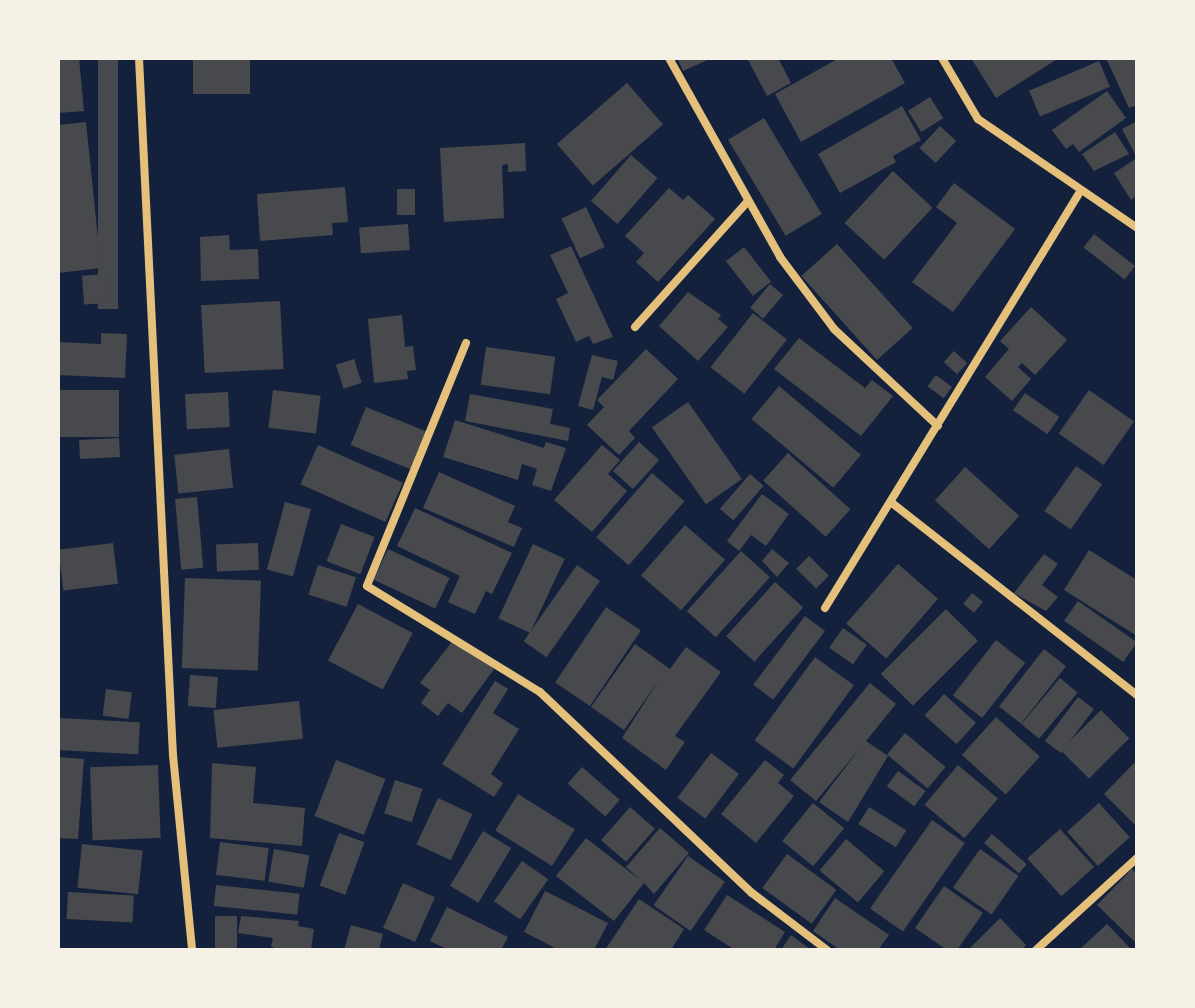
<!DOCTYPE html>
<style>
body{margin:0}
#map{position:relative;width:1195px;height:1008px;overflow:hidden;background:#14213d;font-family:"Playfair Display",serif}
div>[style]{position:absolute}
.building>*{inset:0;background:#48494c;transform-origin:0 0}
.minor>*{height:8px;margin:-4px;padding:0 4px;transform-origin:4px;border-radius:4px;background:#e5c07b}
span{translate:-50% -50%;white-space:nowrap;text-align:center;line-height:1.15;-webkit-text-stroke:8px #f6f1e7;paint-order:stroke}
.frame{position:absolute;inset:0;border:60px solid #f6f1e7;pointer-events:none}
</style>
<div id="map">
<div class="building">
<div style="clip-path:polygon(58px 58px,79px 58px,84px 111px,58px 113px)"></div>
<div style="left:98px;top:58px;width:20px;height:251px"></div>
<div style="left:193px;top:58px;width:57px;height:36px"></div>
<div style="clip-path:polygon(677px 58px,712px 58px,683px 71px)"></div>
<div style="clip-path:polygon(747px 58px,778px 58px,791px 83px,767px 96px)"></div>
<div style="clip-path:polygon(839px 58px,891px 58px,905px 83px,801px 142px,775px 94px)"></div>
<div style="clip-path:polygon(971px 58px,1059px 58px,996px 98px)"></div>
<div style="clip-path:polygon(1106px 58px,1137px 58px,1137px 105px,1129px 108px)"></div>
<div style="left:1099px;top:61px;width:28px;height:76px;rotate:67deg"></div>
<div style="left:627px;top:83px;width:55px;height:93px;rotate:49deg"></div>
<div style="clip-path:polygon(1107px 91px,1126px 118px,1079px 152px,1073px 144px,1066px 149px,1052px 130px)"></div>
<div style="left:930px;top:97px;width:25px;height:26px;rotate:58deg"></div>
<div style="clip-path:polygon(902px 106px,921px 140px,893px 156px,896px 162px,840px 193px,818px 154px)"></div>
<div style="left:764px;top:118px;width:112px;height:42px;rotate:59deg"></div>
<div style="clip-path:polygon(1137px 121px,1137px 196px,1131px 200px,1114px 173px,1137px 158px,1122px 129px)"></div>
<div style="clip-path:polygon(86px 122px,101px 268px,58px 273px,58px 125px)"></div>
<div style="left:940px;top:126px;width:22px;height:30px;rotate:43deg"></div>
<div style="clip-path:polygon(1115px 132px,1129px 154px,1094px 171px,1082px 154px)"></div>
<div style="clip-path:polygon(525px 143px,526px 171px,508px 172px,508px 164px,502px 165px,504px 218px,444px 222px,440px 148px)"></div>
<div style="left:631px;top:155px;width:35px;height:61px;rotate:41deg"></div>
<div style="left:893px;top:171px;width:54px;height:71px;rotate:43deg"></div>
<div style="clip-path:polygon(954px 183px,1015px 229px,953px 312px,912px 282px,957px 223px,936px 207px)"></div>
<div style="clip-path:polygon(345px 187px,348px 222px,332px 223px,333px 235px,260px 241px,257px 194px)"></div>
<div style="clip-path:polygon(669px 188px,683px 200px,688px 195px,715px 219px,658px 282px,636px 262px,644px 253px,625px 236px)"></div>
<div style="left:397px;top:189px;width:18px;height:26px"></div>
<div style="left:586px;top:207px;width:44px;height:27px;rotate:65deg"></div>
<div style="left:408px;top:224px;width:26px;height:49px;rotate:86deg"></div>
<div style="left:1094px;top:234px;width:52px;height:17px;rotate:38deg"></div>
<div style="clip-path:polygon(229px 235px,230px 250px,258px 249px,259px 279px,201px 281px,200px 237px)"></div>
<div style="left:837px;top:244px;width:113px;height:48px;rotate:48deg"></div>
<div style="clip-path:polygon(571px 246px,613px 337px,593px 344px,589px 336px,576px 342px,556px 299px,568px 293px,550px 255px)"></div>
<div style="left:744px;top:247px;width:44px;height:23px;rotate:52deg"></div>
<div style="left:106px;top:274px;width:29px;height:24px;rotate:86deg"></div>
<div style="left:770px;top:284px;width:17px;height:31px;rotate:40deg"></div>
<div style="clip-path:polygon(688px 292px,721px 315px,718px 319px,728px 327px,698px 361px,659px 326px)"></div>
<div style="left:280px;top:301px;width:68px;height:79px;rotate:87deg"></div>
<div style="clip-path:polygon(1031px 307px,1067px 340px,1035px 375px,1022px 363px,1018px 367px,1031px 379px,1012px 401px,985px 377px,1009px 349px,1000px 341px)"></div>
<div style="left:753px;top:313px;width:43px;height:69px;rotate:38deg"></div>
<div style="clip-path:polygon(402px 315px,405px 347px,413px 346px,416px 370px,407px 371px,408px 379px,374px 383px,368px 319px)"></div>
<div style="clip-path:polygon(101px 333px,127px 334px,125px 378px,58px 375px,58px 342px,101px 344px)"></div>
<div style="clip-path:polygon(799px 338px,865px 388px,872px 380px,893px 396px,861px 436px,774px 369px)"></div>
<div style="left:486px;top:347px;width:70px;height:38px;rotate:8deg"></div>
<div style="clip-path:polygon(646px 349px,678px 379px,629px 431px,635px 438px,619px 455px,587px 425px,604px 407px,597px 400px)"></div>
<div style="left:954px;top:351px;width:18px;height:15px;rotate:43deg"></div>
<div style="clip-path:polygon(592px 355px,618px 361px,613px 380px,602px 377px,593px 410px,578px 406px)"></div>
<div style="left:354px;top:359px;width:25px;height:19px;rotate:72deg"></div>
<div style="left:936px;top:375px;width:20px;height:14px;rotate:37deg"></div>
<div style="left:779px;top:386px;width:107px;height:43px;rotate:40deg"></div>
<div style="left:58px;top:390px;width:61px;height:47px"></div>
<div style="left:273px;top:390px;width:48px;height:38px;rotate:7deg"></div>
<div style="left:1089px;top:390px;width:55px;height:53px;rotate:35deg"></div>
<div style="left:228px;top:392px;width:35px;height:43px;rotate:87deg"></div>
<div style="left:1025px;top:393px;width:42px;height:21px;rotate:35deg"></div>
<div style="clip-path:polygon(470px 394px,553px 409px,550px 424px,570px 428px,568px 441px,465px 421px)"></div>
<div style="left:688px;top:402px;width:94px;height:44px;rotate:55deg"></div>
<div style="left:366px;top:407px;width:66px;height:41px;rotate:22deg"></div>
<div style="clip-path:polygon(455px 420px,544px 448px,546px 442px,566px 448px,551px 491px,532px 485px,537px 469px,522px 464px,518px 480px,443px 457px)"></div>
<div style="left:119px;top:438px;width:19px;height:40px;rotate:87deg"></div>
<div style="left:639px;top:442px;width:27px;height:39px;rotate:42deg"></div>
<div style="left:318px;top:445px;width:93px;height:43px;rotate:24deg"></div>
<div style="clip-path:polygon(602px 445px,620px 460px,608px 474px,627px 491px,592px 532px,554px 500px)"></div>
<div style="left:229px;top:449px;width:39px;height:55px;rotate:84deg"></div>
<div style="left:788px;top:453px;width:84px;height:37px;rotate:42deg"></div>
<div style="left:1076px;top:466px;width:32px;height:55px;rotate:35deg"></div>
<div style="left:965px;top:467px;width:73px;height:45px;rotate:42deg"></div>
<div style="clip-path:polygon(439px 472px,515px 506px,508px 522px,522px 528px,514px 547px,423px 508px)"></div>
<div style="left:652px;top:473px;width:43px;height:85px;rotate:41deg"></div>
<div style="left:750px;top:474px;width:18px;height:46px;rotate:41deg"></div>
<div style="clip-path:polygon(762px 494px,789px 514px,766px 546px,751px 535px,739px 551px,727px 541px)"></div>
<div style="left:197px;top:497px;width:71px;height:22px;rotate:85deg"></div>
<div style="left:285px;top:502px;width:27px;height:70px;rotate:15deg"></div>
<div style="clip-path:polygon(415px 508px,512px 553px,492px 594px,486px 591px,475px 614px,448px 602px,460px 576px,397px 546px)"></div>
<div style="left:341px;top:524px;width:36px;height:40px;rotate:21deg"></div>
<div style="left:685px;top:525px;width:53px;height:67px;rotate:41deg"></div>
<div style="left:113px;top:543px;width:41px;height:55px;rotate:83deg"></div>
<div style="left:258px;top:543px;width:27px;height:42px;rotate:88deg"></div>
<div style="left:533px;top:544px;width:35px;height:82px;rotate:25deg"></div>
<div style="left:388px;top:549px;width:68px;height:34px;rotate:25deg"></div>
<div style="clip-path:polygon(772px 549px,789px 563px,777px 577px,762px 561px)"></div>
<div style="clip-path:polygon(1089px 550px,1137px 580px,1137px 636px,1064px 590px)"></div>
<div style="left:741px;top:551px;width:39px;height:81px;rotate:42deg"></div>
<div style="clip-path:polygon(1044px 554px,1058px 564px,1042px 585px,1058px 597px,1046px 611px,1014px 593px)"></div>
<div style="left:809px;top:556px;width:28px;height:18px;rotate:45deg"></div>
<div style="left:898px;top:564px;width:53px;height:79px;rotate:41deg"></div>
<div style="left:318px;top:565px;width:40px;height:31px;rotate:18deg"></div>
<div style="left:577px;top:565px;width:28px;height:93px;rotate:35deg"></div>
<div style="left:185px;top:578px;width:76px;height:90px;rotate:2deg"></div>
<div style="left:775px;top:582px;width:38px;height:73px;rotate:42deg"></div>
<div style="left:972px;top:593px;width:14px;height:14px;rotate:39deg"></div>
<div style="left:1078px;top:601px;width:72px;height:24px;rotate:35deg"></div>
<div style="left:358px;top:604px;width:62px;height:64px;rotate:28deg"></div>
<div style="left:606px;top:607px;width:42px;height:91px;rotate:34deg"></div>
<div style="left:946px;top:609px;width:45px;height:92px;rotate:45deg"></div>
<div style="left:805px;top:616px;width:25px;height:86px;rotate:37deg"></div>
<div style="left:843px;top:628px;width:29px;height:24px;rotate:35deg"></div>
<div style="clip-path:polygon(454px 639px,494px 669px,462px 713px,448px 703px,438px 716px,421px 703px,430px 690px,420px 683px)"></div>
<div style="left:996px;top:640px;width:37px;height:70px;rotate:38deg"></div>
<div style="clip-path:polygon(635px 644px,670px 669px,686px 647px,721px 672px,675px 736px,685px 742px,666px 770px,622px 738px,659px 680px,624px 730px,591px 707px)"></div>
<div style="left:1044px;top:649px;width:28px;height:73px;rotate:38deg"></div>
<div style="left:815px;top:657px;width:48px;height:103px;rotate:36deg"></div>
<div style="left:190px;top:675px;width:28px;height:31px;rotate:4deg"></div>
<div style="left:1060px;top:678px;width:23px;height:60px;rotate:40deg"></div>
<div style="clip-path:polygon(495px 681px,508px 689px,493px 713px,519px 729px,491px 774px,503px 783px,494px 797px,442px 764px)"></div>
<div style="clip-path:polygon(870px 683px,896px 704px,866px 741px,888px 756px,848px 822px,819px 802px,861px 747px,816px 801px,790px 780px)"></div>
<div style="left:106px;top:689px;width:26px;height:27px;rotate:7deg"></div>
<div style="left:944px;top:694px;width:43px;height:29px;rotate:42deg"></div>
<div style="left:1078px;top:697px;width:20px;height:55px;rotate:37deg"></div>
<div style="left:299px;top:701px;width:38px;height:86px;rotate:84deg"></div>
<div style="left:1101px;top:710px;width:40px;height:57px;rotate:45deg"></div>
<div style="left:996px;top:717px;width:59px;height:51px;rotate:42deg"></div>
<div style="left:58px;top:718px;width:82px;height:32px;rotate:3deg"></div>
<div style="left:905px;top:733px;width:53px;height:28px;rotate:40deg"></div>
<div style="left:711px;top:753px;width:35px;height:56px;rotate:37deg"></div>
<div style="clip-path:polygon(58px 757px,84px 759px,78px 839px,58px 838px)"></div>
<div style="left:336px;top:760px;width:53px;height:60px;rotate:21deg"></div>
<div style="clip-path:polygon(765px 760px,784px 775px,778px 783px,794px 796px,756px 843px,721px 814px)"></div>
<div style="clip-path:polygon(1137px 760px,1137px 827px,1104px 794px)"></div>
<div style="clip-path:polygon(212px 763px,256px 767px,253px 803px,305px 808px,302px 846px,210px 838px)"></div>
<div style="left:158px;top:765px;width:73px;height:68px;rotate:88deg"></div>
<div style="left:958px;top:765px;width:52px;height:52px;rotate:40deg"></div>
<div style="left:582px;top:767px;width:50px;height:22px;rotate:41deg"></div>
<div style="left:898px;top:771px;width:34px;height:19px;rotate:36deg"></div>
<div style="left:395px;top:780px;width:29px;height:35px;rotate:18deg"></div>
<div style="left:518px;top:794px;width:67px;height:43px;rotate:32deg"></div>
<div style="left:438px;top:798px;width:38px;height:51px;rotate:25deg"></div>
<div style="left:813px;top:803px;width:40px;height:49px;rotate:39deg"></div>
<div style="left:1099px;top:803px;width:46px;height:43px;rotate:48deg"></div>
<div style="left:630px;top:807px;width:33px;height:44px;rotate:41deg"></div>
<div style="left:869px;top:807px;width:44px;height:20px;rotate:32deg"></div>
<div style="left:932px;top:820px;width:40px;height:108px;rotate:35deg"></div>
<div style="clip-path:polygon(660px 828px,689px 853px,654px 894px,644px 883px,614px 921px,556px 876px,586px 838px,640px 880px,626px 867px)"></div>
<div style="left:1060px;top:829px;width:51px;height:44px;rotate:48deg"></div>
<div style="left:483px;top:831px;width:33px;height:64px;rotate:31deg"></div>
<div style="left:339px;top:833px;width:27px;height:56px;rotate:20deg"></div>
<div style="left:992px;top:834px;width:46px;height:12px;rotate:41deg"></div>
<div style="left:846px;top:839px;width:50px;height:41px;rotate:40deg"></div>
<div style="left:220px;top:842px;width:49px;height:33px;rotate:7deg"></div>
<div style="left:82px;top:844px;width:61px;height:44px;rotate:6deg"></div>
<div style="left:274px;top:849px;width:36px;height:33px;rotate:10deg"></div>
<div style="left:980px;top:849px;width:47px;height:47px;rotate:35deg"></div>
<div style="left:787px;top:854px;width:61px;height:42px;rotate:36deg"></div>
<div style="left:688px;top:856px;width:45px;height:60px;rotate:35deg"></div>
<div style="left:522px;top:861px;width:32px;height:49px;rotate:35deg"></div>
<div style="clip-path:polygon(1132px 869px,1137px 875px,1137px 944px,1097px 905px)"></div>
<div style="left:403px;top:883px;width:35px;height:49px;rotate:24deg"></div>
<div style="left:216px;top:885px;width:84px;height:21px;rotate:6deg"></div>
<div style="clip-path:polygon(944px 886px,983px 913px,957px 950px,947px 950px,915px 928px)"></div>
<div style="clip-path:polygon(545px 891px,608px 923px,594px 950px,559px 950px,524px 932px)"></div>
<div style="left:68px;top:892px;width:66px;height:27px;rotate:3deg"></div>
<div style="clip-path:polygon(727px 895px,785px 932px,774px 950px,735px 950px,704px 930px)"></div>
<div style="clip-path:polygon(835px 898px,889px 935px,878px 950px,840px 950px,813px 931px)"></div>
<div style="clip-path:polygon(639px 899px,684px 929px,671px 950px,605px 950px)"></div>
<div style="clip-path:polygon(447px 907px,508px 937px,501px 950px,449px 950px,430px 941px)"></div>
<div style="left:215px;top:916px;width:22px;height:34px"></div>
<div style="clip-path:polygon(241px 916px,299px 921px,298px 926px,314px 929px,311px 950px,277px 950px,271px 946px,273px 938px,238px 933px)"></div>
<div style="clip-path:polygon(1000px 918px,1026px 945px,1022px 950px,968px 950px)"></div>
<div style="clip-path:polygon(1107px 924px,1132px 950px,1079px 950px)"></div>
<div style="clip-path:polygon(351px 925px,383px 934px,379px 950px,344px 950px)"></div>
<div style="clip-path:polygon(791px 935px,811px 950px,781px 950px)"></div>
</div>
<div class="minor">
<div style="left:139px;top:58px;width:698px;rotate:87.21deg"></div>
<div style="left:173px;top:755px;width:196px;rotate:84.4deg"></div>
<div style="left:669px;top:58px;width:228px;rotate:60.8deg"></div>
<div style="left:780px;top:257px;width:90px;rotate:53.1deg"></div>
<div style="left:834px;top:329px;width:142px;rotate:43deg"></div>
<div style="left:942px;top:58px;width:71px;rotate:59.5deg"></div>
<div style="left:978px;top:119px;width:193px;rotate:34.4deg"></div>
<div style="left:635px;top:327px;width:168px;rotate:-48.1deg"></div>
<div style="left:466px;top:343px;width:262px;rotate:112.2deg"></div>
<div style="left:367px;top:586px;width:203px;rotate:31.5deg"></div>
<div style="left:540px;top:692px;width:292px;rotate:43.5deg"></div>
<div style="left:752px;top:893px;width:94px;rotate:37.2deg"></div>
<div style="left:892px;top:503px;width:311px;rotate:38.1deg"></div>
<div style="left:825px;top:608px;width:490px;rotate:-58.5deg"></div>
<div style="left:1036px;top:950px;width:137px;rotate:-42.3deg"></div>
</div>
<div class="frame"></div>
</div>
